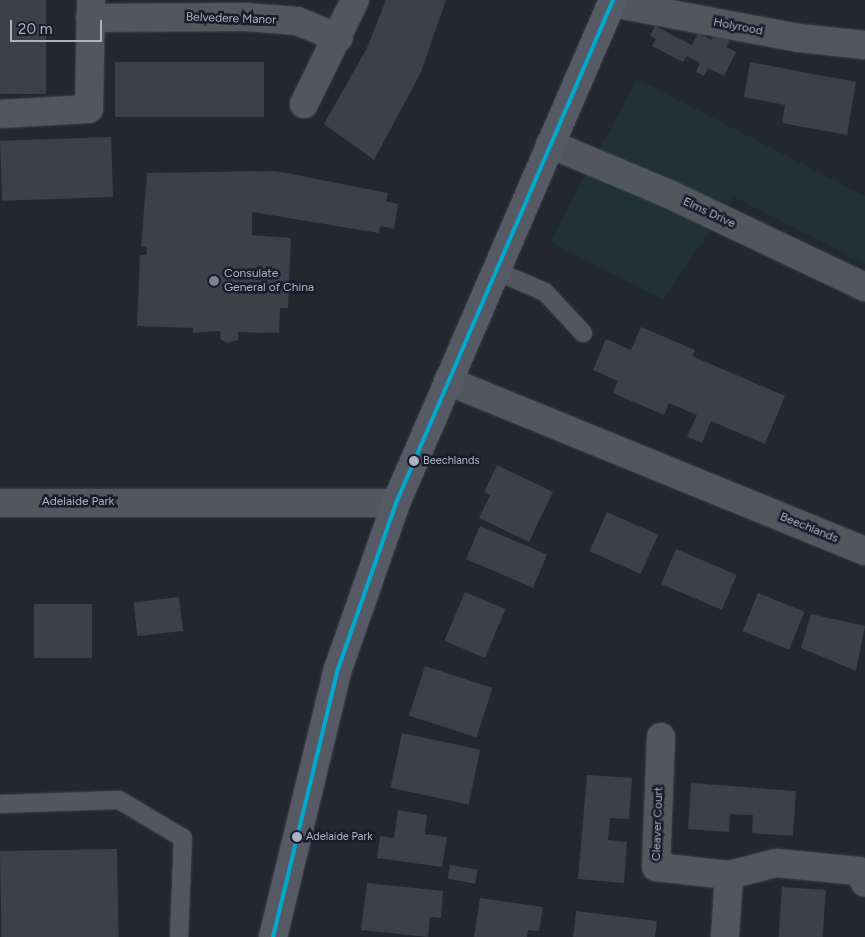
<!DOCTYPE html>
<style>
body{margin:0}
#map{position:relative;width:865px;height:937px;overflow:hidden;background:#232830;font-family:Figtree,sans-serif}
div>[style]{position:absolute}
.green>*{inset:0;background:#203235}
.building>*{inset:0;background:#3c4048;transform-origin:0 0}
.roads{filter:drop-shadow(0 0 1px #3f4249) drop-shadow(0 0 1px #3f4249)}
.lane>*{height:18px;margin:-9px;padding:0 9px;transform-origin:9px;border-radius:9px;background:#52575e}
.street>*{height:28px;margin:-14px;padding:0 14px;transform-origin:14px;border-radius:14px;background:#52575e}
.secondary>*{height:28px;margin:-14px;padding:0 14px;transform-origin:14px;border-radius:14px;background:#565a64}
.bus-1>*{height:4px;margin:-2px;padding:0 2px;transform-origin:2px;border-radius:2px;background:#00a9ce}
.dots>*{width:14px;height:14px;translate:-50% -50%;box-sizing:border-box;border:2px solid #171e2a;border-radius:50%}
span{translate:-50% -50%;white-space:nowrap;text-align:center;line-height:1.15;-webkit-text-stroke:5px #171e2a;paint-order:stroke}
.bus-label{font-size:11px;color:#abb3c3}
.left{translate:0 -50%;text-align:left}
.street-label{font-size:12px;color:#abb3c3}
.poi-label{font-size:12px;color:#abb3c3}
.scale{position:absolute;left:10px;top:20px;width:92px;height:22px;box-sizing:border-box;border:2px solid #abb3c3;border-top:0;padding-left:6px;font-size:15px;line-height:18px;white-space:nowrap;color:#abb3c3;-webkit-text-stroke:4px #171e2a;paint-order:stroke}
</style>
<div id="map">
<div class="green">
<div style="clip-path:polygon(637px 79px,865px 196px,865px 264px,734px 197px,663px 299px,550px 242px)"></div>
</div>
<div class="building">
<div style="left:0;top:0;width:46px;height:94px"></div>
<div style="clip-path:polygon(386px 0,446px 0,421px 72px,374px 160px,324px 124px,367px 48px)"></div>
<div style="clip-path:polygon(655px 26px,692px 45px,698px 33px,711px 40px,715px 33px,730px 41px,726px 47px,736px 52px,724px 76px,708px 68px,704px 76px,696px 72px,700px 63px,687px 56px,683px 62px,652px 46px,656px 39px,650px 36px)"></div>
<div style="left:264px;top:62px;width:55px;height:149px;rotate:90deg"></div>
<div style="clip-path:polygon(750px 62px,856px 82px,847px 135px,782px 123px,785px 105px,744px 97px)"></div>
<div style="left:111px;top:137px;width:60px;height:111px;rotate:88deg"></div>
<div style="clip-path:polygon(276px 171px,388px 193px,386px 201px,398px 204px,394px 229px,380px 226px,379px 233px,252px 212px,252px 235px,291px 238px,288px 308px,280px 308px,279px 333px,238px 332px,238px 340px,228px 343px,221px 340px,220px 331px,193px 333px,193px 328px,137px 326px,140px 255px,146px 255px,147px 247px,141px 246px,147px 173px)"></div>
<div style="clip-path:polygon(641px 327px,695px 350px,692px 356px,785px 396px,765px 444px,711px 421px,702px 443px,687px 437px,697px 415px,669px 403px,664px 415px,613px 393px,618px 381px,593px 370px,606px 339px,631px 350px)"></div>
<div style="clip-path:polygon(497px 465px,553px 492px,529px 542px,479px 518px,490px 495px,484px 492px)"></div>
<div style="left:607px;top:512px;width:56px;height:43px;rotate:24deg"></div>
<div style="left:480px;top:526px;width:73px;height:36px;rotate:23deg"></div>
<div style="left:676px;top:549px;width:66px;height:38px;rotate:23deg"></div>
<div style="left:465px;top:592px;width:44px;height:53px;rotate:23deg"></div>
<div style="left:758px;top:593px;width:50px;height:41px;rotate:22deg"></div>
<div style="left:179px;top:597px;width:34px;height:46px;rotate:83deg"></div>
<div style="left:34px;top:604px;width:58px;height:54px"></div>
<div style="clip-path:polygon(811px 614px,865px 626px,856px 671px,801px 648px)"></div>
<div style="left:425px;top:666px;width:71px;height:52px;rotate:18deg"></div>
<div style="left:402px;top:733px;width:80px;height:56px;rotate:12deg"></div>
<div style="clip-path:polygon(587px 775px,632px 778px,629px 819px,610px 818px,608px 840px,627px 842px,624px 883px,578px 879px)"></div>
<div style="clip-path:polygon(691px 783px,796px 791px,793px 836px,752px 833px,753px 815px,730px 814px,729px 832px,688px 829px)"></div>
<div style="clip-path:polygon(398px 810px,427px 815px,425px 834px,447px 837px,442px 867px,377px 858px,380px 836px,394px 838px)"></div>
<div style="left:117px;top:849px;width:88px;height:117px;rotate:89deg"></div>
<div style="left:450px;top:865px;width:28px;height:14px;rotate:10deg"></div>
<div style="clip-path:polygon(367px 883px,443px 891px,441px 918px,430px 917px,428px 937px,361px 930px)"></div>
<div style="left:782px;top:887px;width:44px;height:50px;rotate:4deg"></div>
<div style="clip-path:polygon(480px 898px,543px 907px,539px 931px,528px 930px,527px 937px,474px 937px)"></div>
<div style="clip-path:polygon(576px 911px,657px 921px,655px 937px,573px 937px)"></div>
</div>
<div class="roads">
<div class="lane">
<div style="left:496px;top:271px;width:53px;rotate:23.2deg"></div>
<div style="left:545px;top:292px;width:56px;rotate:47.2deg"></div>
<div style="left:0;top:804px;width:119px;rotate:-1.9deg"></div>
<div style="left:119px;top:800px;width:74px;rotate:30.7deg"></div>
<div style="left:183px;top:838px;width:99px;rotate:92.3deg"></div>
</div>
<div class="street">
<div style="left:612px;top:3px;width:190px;rotate:10.6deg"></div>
<div style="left:799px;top:38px;width:66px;rotate:6.1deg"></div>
<div style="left:90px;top:18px;width:156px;rotate:-0.4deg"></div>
<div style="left:246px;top:17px;width:51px;rotate:4.5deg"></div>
<div style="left:297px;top:21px;width:45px;rotate:22deg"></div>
<div style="left:304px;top:104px;width:116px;rotate:-63.9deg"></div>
<div style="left:0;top:114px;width:89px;rotate:-3.2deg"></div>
<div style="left:89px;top:109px;width:109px;rotate:-88.9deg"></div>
<div style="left:550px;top:144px;width:129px;rotate:22.8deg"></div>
<div style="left:669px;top:194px;width:217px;rotate:25.4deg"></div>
<div style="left:448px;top:381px;width:450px;rotate:22.2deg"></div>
<div style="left:0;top:503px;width:396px"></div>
<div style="left:661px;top:737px;width:130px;rotate:92.2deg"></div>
<div style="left:656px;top:867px;width:73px;rotate:6.3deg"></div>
<div style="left:729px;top:875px;width:49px;rotate:-14.3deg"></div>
<div style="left:776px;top:863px;width:83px;rotate:5.5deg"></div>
<div style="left:859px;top:871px;width:13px;rotate:63deg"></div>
<div style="left:725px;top:937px;width:62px;rotate:-86.3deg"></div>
</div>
<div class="secondary">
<div style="left:273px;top:937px;width:276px;rotate:-76.4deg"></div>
<div style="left:338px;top:669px;width:176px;rotate:-70.7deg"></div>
<div style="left:396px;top:503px;width:548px;rotate:-66.66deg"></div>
</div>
</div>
<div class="bus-1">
<div style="left:273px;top:937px;width:276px;rotate:-76.4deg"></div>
<div style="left:338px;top:669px;width:176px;rotate:-70.7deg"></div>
<div style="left:396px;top:503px;width:548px;rotate:-66.66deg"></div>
</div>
<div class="dots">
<div style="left:214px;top:281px;background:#7b8290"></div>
<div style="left:414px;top:461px;background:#abb3c3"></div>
<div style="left:297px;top:837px;background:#abb3c3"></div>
</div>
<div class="bus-label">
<span class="left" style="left:423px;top:461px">Beechlands</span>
<span class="left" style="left:306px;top:837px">Adelaide Park</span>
</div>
<div class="street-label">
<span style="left:231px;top:19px;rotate:2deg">Belvedere Manor</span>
<span style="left:738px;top:27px;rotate:11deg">Holyrood</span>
<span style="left:709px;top:213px;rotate:25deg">Elms Drive</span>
<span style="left:78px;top:502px">Adelaide Park</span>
<span style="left:809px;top:528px;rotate:22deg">Beechlands</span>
<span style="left:658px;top:824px;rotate:-88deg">Cleaver Court</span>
</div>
<div class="poi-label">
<span class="left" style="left:224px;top:281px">Consulate<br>General of China</span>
</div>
<div class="scale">20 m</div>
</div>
